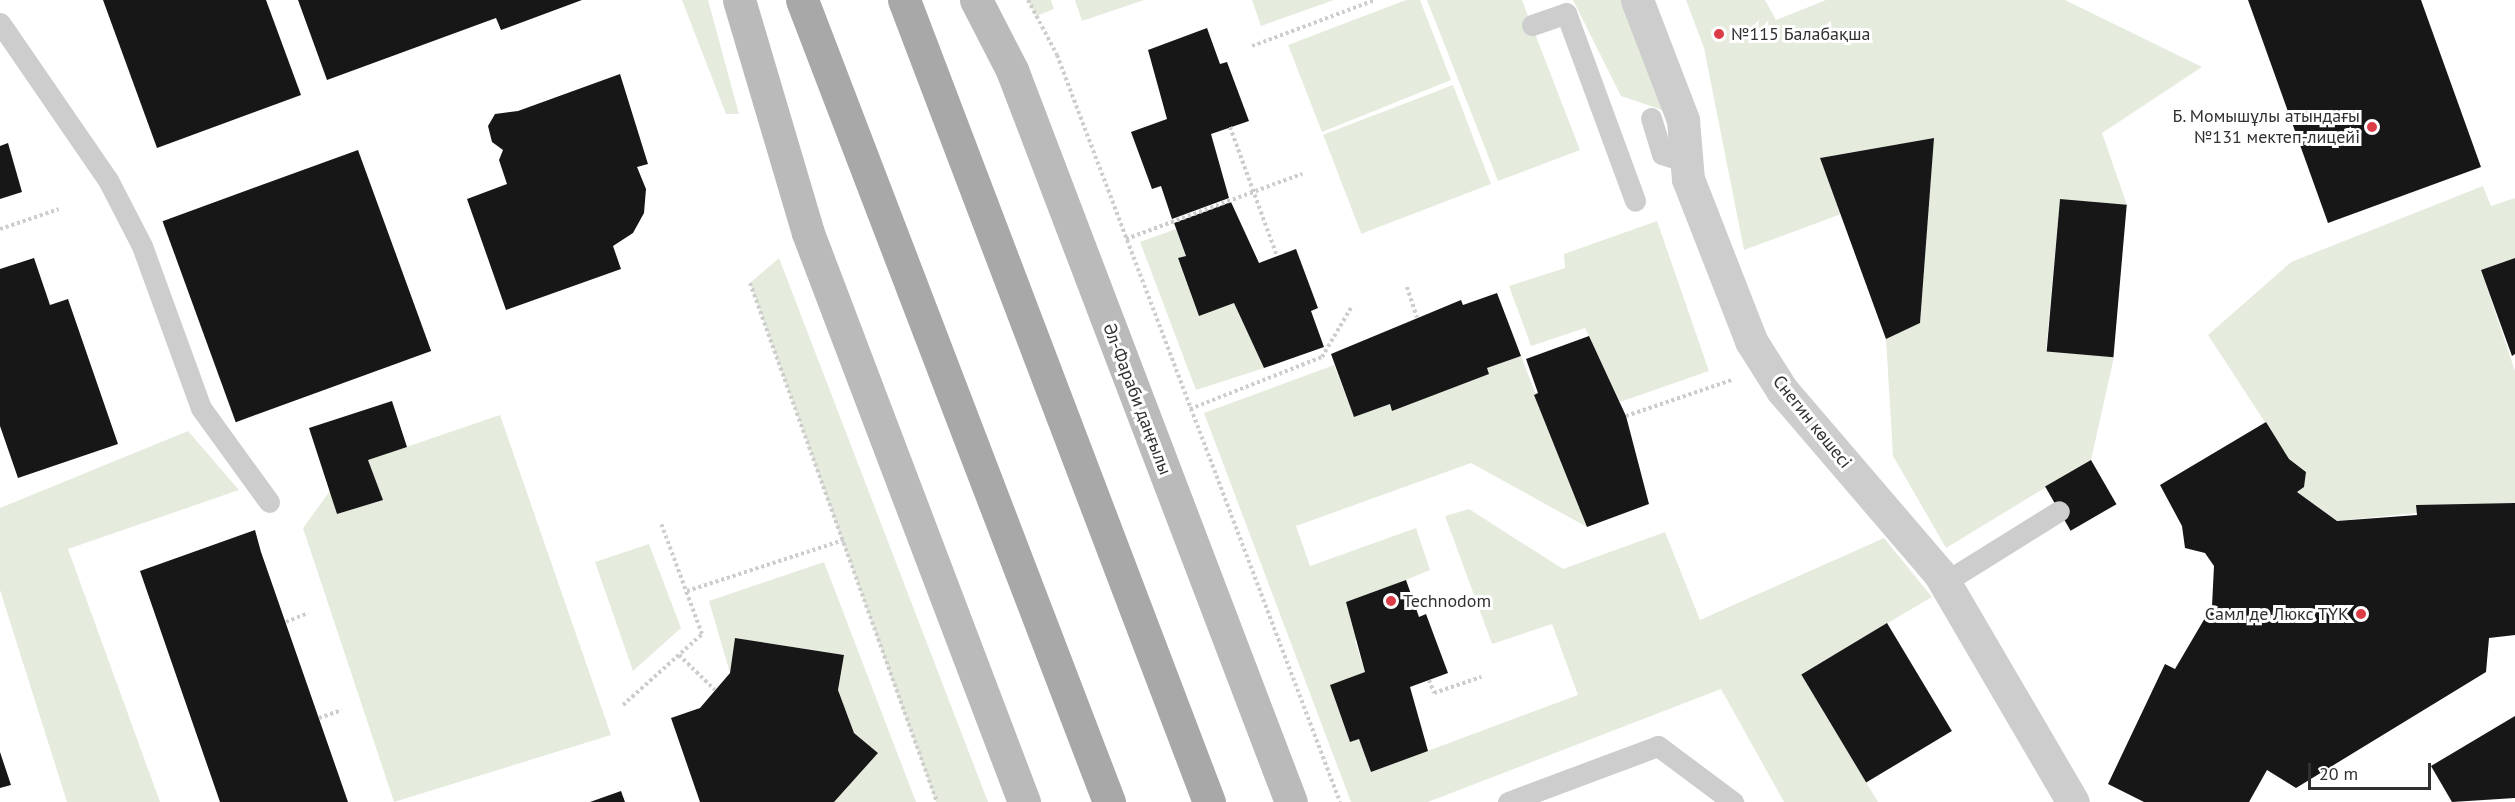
<!DOCTYPE html>
<meta charset="utf-8">
<style>
body{margin:0}
#map{position:relative;width:2515px;height:802px;overflow:hidden;background:#fff;font-family:"PT Sans",sans-serif}
div>[style]{position:absolute}
.green>*{inset:0;background:#e5ecde;transform-origin:0 0}
.building>*{inset:0;background:#171717;transform-origin:0 0}
.path>*{height:4px;margin-top:-2px;transform-origin:0;background:repeating-linear-gradient(90deg,#cdcdcd 0 3px,transparent 0 6px)}
.lane>*{height:21px;margin:-10.5px;padding:0 10.5px;transform-origin:10.5px;border-radius:10.5px;background:#cdcdcd}
.street>*{height:33px;margin:-16.5px;padding:0 16.5px;transform-origin:16.5px;border-radius:16.5px;background:#cdcdcd}
.secondary>*{height:33px;margin:-16.5px;padding:0 16.5px;transform-origin:16.5px;border-radius:16.5px;background:#bababa}
.primary>*{height:33px;margin:-16.5px;padding:0 16.5px;transform-origin:16.5px;border-radius:16.5px;background:#a8a8a8}
.dots>*{width:16px;height:16px;translate:-50% -50%;box-sizing:border-box;border:3px solid #fff;border-radius:50%}
span{translate:-50% -50%;white-space:nowrap;text-align:center;line-height:1.15;-webkit-text-stroke:6px #fff;paint-order:stroke}
.poi-label{font-size:18px;color:#303030}
.left{translate:0 -50%;text-align:left}
.right{translate:-100% -50%;text-align:right}
.street-label{font-size:18px;color:#303030}
.scale{position:absolute;left:2308px;top:763px;width:123px;height:27px;box-sizing:border-box;border:3px solid #303030;border-top:0;padding-left:8px;font-size:18px;line-height:21px;white-space:nowrap;color:#303030;-webkit-text-stroke:4px #fff;paint-order:stroke}
</style>
<div id="map">
<div class="green">
<div style="clip-path:polygon(682px 0,708px 0,739px 114px,726px 114px)"></div>
<div style="clip-path:polygon(1028px 0,1051px 0,1054px 9px,1036px 16px)"></div>
<div style="clip-path:polygon(1075px 0,1144px 0,1082px 21px)"></div>
<div style="clip-path:polygon(1252px 0,1334px 0,1261px 26px)"></div>
<div style="clip-path:polygon(1406px 0,1420px 0,1451px 80px,1322px 132px,1288px 45px)"></div>
<div style="clip-path:polygon(1427px 0,1522px 0,1580px 150px,1498px 181px)"></div>
<div style="clip-path:polygon(1573px 0,1624px 0,1668px 112px,1621px 96px)"></div>
<div style="clip-path:polygon(1686px 0,1765px 0,1776px 20px,1826px 0,2065px 0,2202px 67px,2102px 133px,2127px 205px,2060px 199px,2046px 351px,2114px 357px,2091px 460px,1946px 548px,1893px 456px,1886px 339px,1920px 323px,1934px 138px,1820px 158px,1841px 214px,1744px 250px,1704px 48px)"></div>
<div style="left:1453px;top:85px;width:106px;height:139px;rotate:69deg"></div>
<div style="clip-path:polygon(2483px 186px,2491px 206px,2515px 198px,2515px 258px,2481px 270px,2515px 371px,2515px 503px,2337px 521px,2297px 492px,2304px 487px,2306px 471px,2289px 459px,2208px 335px,2291px 262px)"></div>
<div style="clip-path:polygon(1657px 221px,1709px 371px,1620px 402px,1585px 328px,1531px 346px,1509px 286px,1565px 268px,1564px 254px)"></div>
<div style="clip-path:polygon(1176px 229px,1186px 256px,1178px 259px,1199px 315px,1234px 303px,1264px 368px,1196px 390px,1140px 242px)"></div>
<div style="clip-path:polygon(779px 258px,988px 802px,936px 802px,750px 283px)"></div>
<div style="clip-path:polygon(1521px 356px,1587px 527px,1471px 463px,1296px 526px,1310px 566px,1416px 528px,1430px 570px,1406px 580px,1355px 641px,1365px 672px,1330px 685px,1350px 742px,1359px 739px,1371px 772px,1578px 695px,1552px 624px,1492px 644px,1445px 516px,1469px 509px,1563px 569px,1665px 532px,1700px 620px,1884px 538px,1932px 597px,1801px 674px,1878px 802px,1784px 802px,1721px 689px,1428px 802px,1351px 802px,1204px 413px,1334px 365px,1354px 417px,1390px 404px,1393px 410px,1489px 374px,1487px 368px)"></div>
<div style="clip-path:polygon(500px 415px,611px 735px,394px 802px,303px 528px,330px 491px,337px 514px,382px 500px,368px 460px)"></div>
<div style="clip-path:polygon(188px 431px,239px 490px,68px 549px,160px 802px,67px 802px,0 590px,0 508px)"></div>
<div style="clip-path:polygon(649px 544px,681px 628px,633px 671px,595px 562px)"></div>
<div style="clip-path:polygon(824px 562px,916px 802px,834px 802px,878px 753px,854px 733px,838px 690px,844px 655px,735px 638px,730px 673px,709px 601px)"></div>
</div>
<div class="building">
<div style="clip-path:polygon(103px 0,266px 0,301px 95px,157px 148px)"></div>
<div style="clip-path:polygon(298px 0,582px 0,501px 30px,496px 18px,327px 80px)"></div>
<div style="clip-path:polygon(2248px 0,2421px 0,2481px 167px,2328px 223px)"></div>
<div style="clip-path:polygon(1207px 28px,1220px 64px,1227px 62px,1249px 121px,1211px 134px,1229px 198px,1172px 219px,1161px 186px,1152px 189px,1131px 132px,1167px 119px,1148px 50px)"></div>
<div style="clip-path:polygon(620px 74px,648px 164px,637px 167px,646px 189px,644px 213px,633px 233px,613px 246px,621px 269px,506px 310px,467px 199px,507px 184px,499px 160px,503px 150px,492px 142px,488px 126px,495px 114px,518px 111px)"></div>
<div style="clip-path:polygon(1934px 138px,1920px 323px,1886px 339px,1820px 158px)"></div>
<div style="clip-path:polygon(8px 143px,22px 192px,0 199px,0 146px)"></div>
<div style="left:358px;top:150px;width:214px;height:208px;rotate:70deg"></div>
<div style="left:2060px;top:199px;width:67px;height:153px;rotate:5deg"></div>
<div style="clip-path:polygon(1231px 202px,1259px 263px,1296px 249px,1318px 308px,1311px 311px,1324px 347px,1264px 368px,1234px 303px,1199px 316px,1178px 258px,1186px 256px,1174px 223px)"></div>
<div style="clip-path:polygon(34px 258px,50px 305px,68px 299px,118px 444px,18px 478px,0 426px,0 269px)"></div>
<div style="clip-path:polygon(2515px 258px,2515px 354px,2512px 356px,2481px 270px)"></div>
<div style="clip-path:polygon(1497px 293px,1521px 356px,1487px 368px,1489px 374px,1392px 411px,1390px 404px,1354px 417px,1331px 354px,1461px 300px,1463px 305px)"></div>
<div style="clip-path:polygon(1589px 336px,1626px 416px,1649px 504px,1587px 527px,1534px 395px,1538px 393px,1526px 359px)"></div>
<div style="clip-path:polygon(392px 401px,407px 447px,368px 460px,383px 500px,337px 514px,309px 428px)"></div>
<div style="clip-path:polygon(2266px 422px,2289px 459px,2306px 472px,2304px 487px,2297px 492px,2337px 521px,2417px 515px,2416px 505px,2515px 503px,2515px 635px,2489px 638px,2486px 672px,2296px 788px,2267px 770px,2249px 802px,2144px 802px,2108px 784px,2165px 664px,2175px 669px,2212px 606px,2214px 566px,2205px 553px,2185px 548px,2182px 526px,2160px 485px)"></div>
<div style="left:2091px;top:460px;width:51px;height:53px;rotate:60deg"></div>
<div style="clip-path:polygon(255px 530px,261px 552px,348px 802px,220px 802px,140px 571px)"></div>
<div style="clip-path:polygon(1406px 580px,1419px 617px,1426px 614px,1448px 673px,1410px 687px,1428px 751px,1371px 772px,1359px 739px,1350px 742px,1330px 685px,1365px 672px,1346px 602px)"></div>
<div style="left:1887px;top:623px;width:126px;height:100px;rotate:59deg"></div>
<div style="clip-path:polygon(735px 638px,844px 655px,838px 690px,854px 733px,878px 753px,834px 802px,700px 802px,671px 718px,700px 708px,730px 673px)"></div>
<div style="clip-path:polygon(2515px 716px,2515px 798px,2452px 802px,2431px 766px)"></div>
<div style="clip-path:polygon(0 752px,11px 785px,0 788px)"></div>
<div style="clip-path:polygon(621px 791px,625px 802px,590px 802px)"></div>
</div>
<div class="path">
<div style="left:1028px;top:0;width:62px;rotate:62.2deg"></div>
<div style="left:1057px;top:55px;width:799px;rotate:69.25deg"></div>
<div style="left:1252px;top:46px;width:131px;rotate:-20.5deg"></div>
<div style="left:1230px;top:127px;width:137px;rotate:70deg"></div>
<div style="left:0;top:229px;width:62px;rotate:-18.7deg"></div>
<div style="left:1126px;top:239px;width:188px;rotate:-20.3deg"></div>
<div style="left:750px;top:283px;width:552px;rotate:70.19deg"></div>
<div style="left:1407px;top:287px;width:32px;rotate:72deg"></div>
<div style="left:1190px;top:409px;width:142px;rotate:-21.5deg"></div>
<div style="left:1322px;top:357px;width:59px;rotate:-59.5deg"></div>
<div style="left:1626px;top:416px;width:112px;rotate:-18.8deg"></div>
<div style="left:687px;top:591px;width:165px;rotate:-18deg"></div>
<div style="left:286px;top:622px;width:24px;rotate:-22deg"></div>
<div style="left:679px;top:655px;width:50px;rotate:44.2deg"></div>
<div style="left:1429px;top:680px;width:14px;rotate:69deg"></div>
<div style="left:1434px;top:693px;width:50px;rotate:-18.8deg"></div>
<div style="left:623px;top:705px;width:106px;rotate:-41.9deg"></div>
<div style="left:702px;top:634px;width:118px;rotate:-110.3deg"></div>
<div style="left:319px;top:718px;width:24px;rotate:-19deg"></div>
</div>
<div class="lane">
<div style="left:0;top:23px;width:191px;rotate:55.5deg"></div>
<div style="left:108px;top:180px;width:74px;rotate:62.7deg"></div>
<div style="left:142px;top:246px;width:172px;rotate:70deg"></div>
<div style="left:201px;top:408px;width:116px;rotate:54.1deg"></div>
<div style="left:1532px;top:25px;width:36px;rotate:-19deg"></div>
<div style="left:1566px;top:13px;width:200px;rotate:69.8deg"></div>
<div style="left:1651px;top:118px;width:38px;rotate:73deg"></div>
<div style="left:1662px;top:154px;width:26px;rotate:18deg"></div>
<div style="left:1945px;top:582px;width:134px;rotate:-31.9deg"></div>
<div style="left:1508px;top:802px;width:160px;rotate:-20.5deg"></div>
<div style="left:1658px;top:746px;width:94px;rotate:36.7deg"></div>
</div>
<div class="street">
<div style="left:1637px;top:0;width:129px;rotate:69deg"></div>
<div style="left:1683px;top:120px;width:59px;rotate:85.2deg"></div>
<div style="left:1688px;top:179px;width:174px;rotate:68.7deg"></div>
<div style="left:1751px;top:341px;width:58px;rotate:57.7deg"></div>
<div style="left:1782px;top:390px;width:241px;rotate:49.4deg"></div>
<div style="left:1939px;top:573px;width:265px;rotate:59.7deg"></div>
</div>
<div class="secondary">
<div style="left:739px;top:0;width:243px;rotate:73.5deg"></div>
<div style="left:808px;top:233px;width:609px;rotate:69.21deg"></div>
<div style="left:976px;top:0;width:79px;rotate:62.8deg"></div>
<div style="left:1012px;top:70px;width:783px;rotate:69.14deg"></div>
</div>
<div class="primary">
<div style="left:802px;top:0;width:859px;rotate:69.05deg"></div>
<div style="left:904px;top:0;width:858px;rotate:69.18deg"></div>
</div>
<div class="dots">
<div style="left:1719px;top:34px;background:#dc3c45"></div>
<div style="left:2372px;top:127px;background:#dc3c45"></div>
<div style="left:1391px;top:601px;background:#dc3c45"></div>
<div style="left:2361px;top:614px;background:#dc3c45"></div>
</div>
<div class="poi-label">
<span class="left" style="left:1731px;top:34px">№115 Балабақша</span>
<span class="right" style="left:2360px;top:127px">Б. Момышұлы атындағы<br>№131 мектеп-лицейі</span>
<span class="left" style="left:1403px;top:601px">Technodom</span>
<span class="right" style="left:2349px;top:614px">Самл де Люкс ТҮК</span>
</div>
<div class="street-label">
<span style="left:1137px;top:399px;rotate:69deg">Әл-Фараби даңғылы</span>
<span style="left:1812px;top:422px;rotate:51deg">Снегин көшесі</span>
</div>
<div class="scale">20 m</div>
</div>
